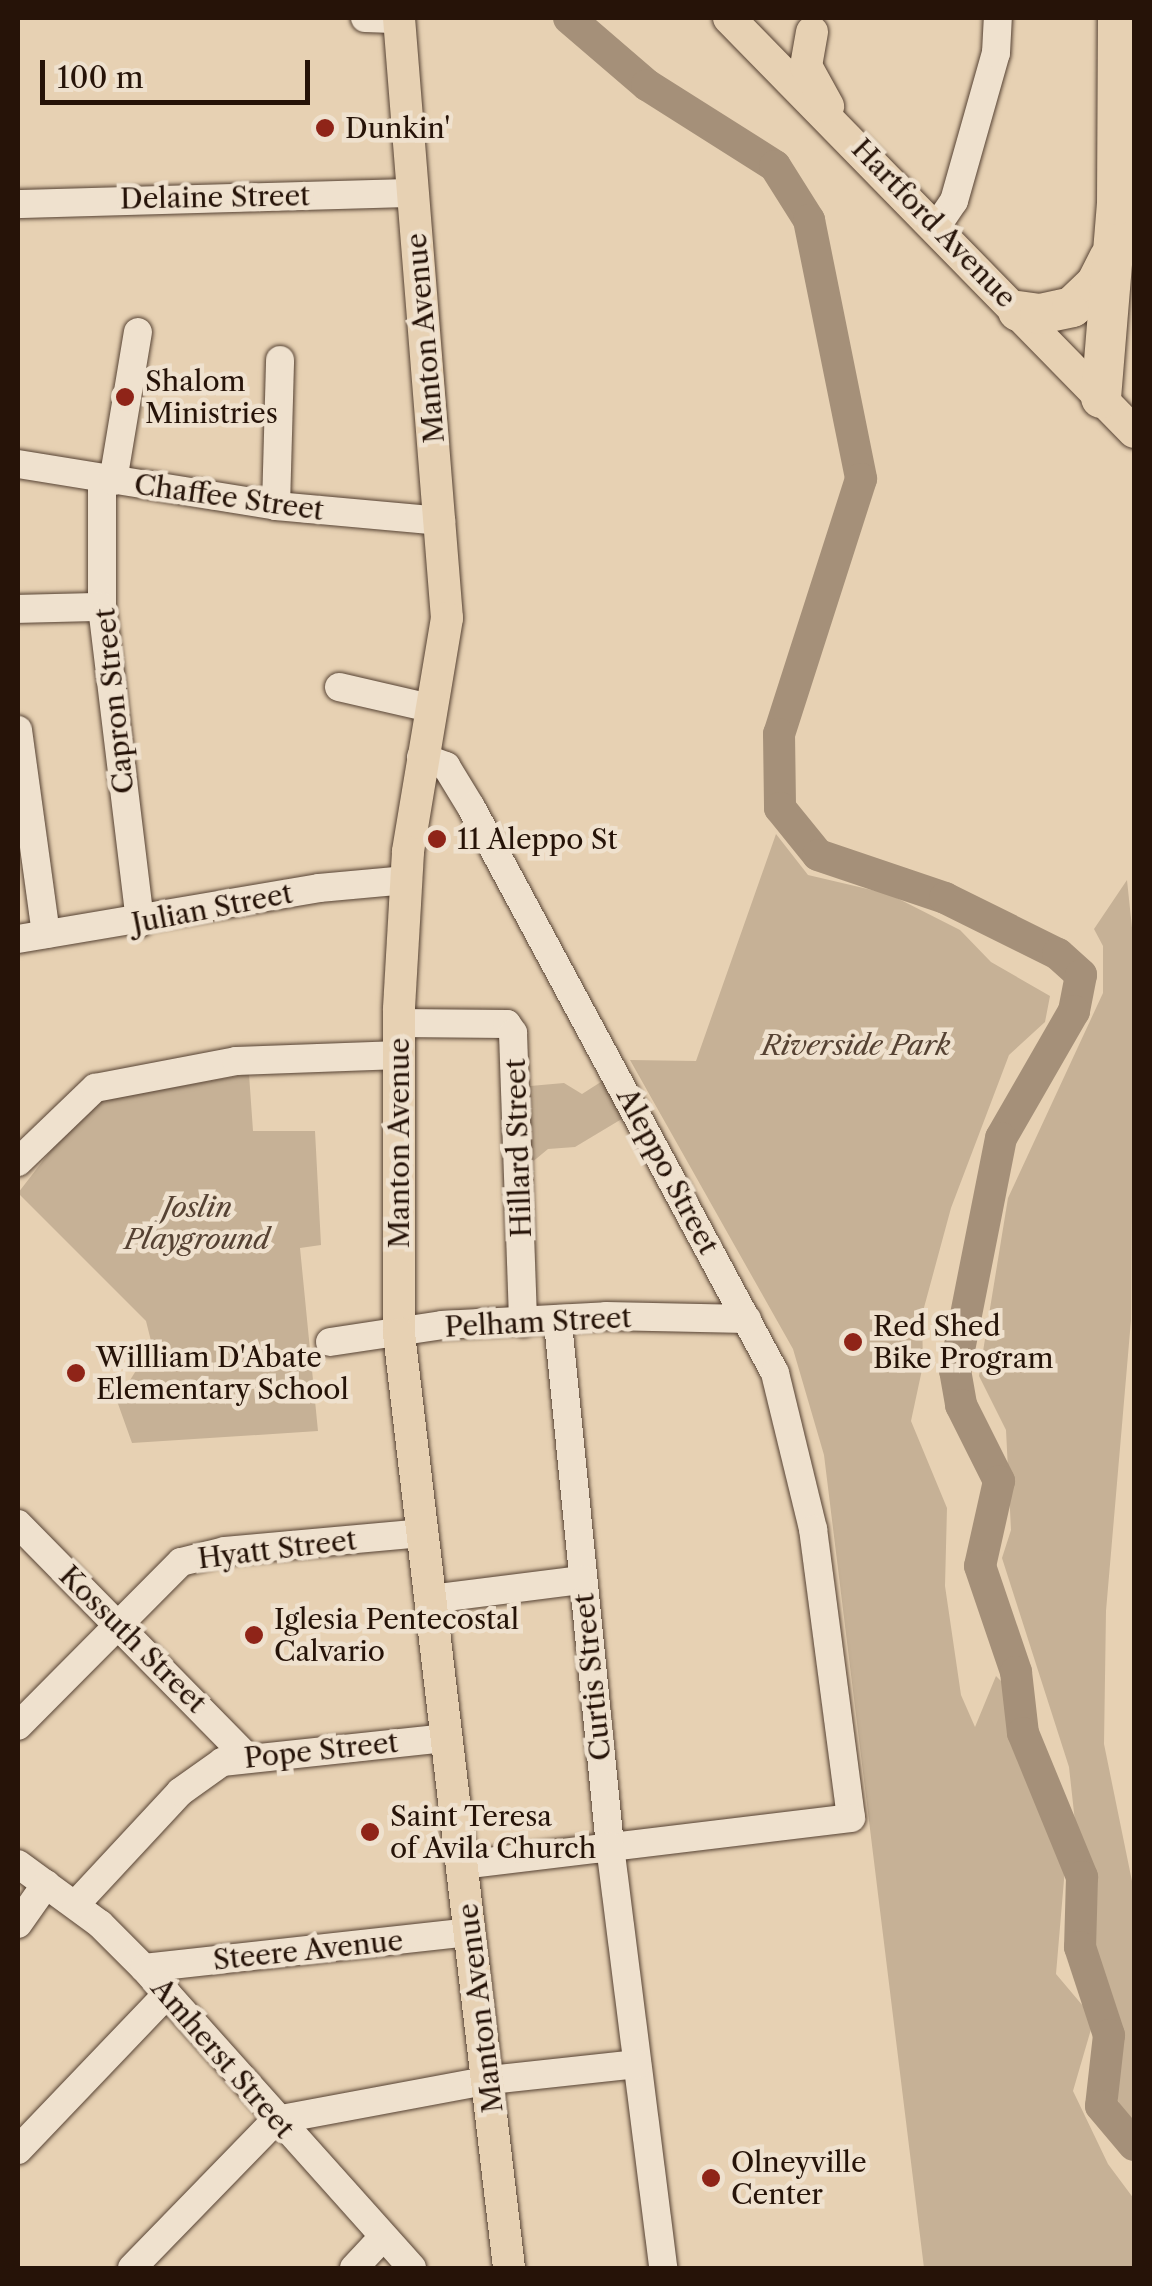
<!DOCTYPE html>
<style>
body{margin:0}
#map{position:relative;width:1152px;height:2286px;overflow:hidden;background:#e7d1b3;font-family:"Libre Caslon Text",serif}
div>[style]{position:absolute}
.green>*{inset:0;background:#c6b196}
.river>*{height:32px;margin:-16px;padding:0 16px;transform-origin:16px;border-radius:16px;background:#a59079}
.roads{filter:drop-shadow(0 0 2px #564233) drop-shadow(0 0 2px #564233)}
.minor>*{height:28px;margin:-14px;padding:0 14px;transform-origin:14px;border-radius:14px;background:#efe1ce}
.major>*{height:32px;margin:-16px;padding:0 16px;transform-origin:16px;border-radius:16px;background:#e7d1b3}
.highway>*{height:40px;margin:-20px;padding:0 20px;transform-origin:20px;border-radius:20px;background:#e7d1b3}
.dots>*{width:28px;height:28px;translate:-50% -50%;box-sizing:border-box;border:5px solid #efe1ce;border-radius:50%}
span{translate:-50% -50%;white-space:nowrap;text-align:center;line-height:1.15;-webkit-text-stroke:9px #efe1ce;paint-order:stroke}
.poi-label{font-size:28px;color:#261308}
.left{translate:0 -50%;text-align:left}
.street-label{font-size:28px;color:#261308}
.park-label{font-size:28px;color:#564233;font-style:italic}
.frame{position:absolute;inset:0;border:20px solid #261308;pointer-events:none}
.scale{position:absolute;left:40px;top:60px;width:270px;height:45px;box-sizing:border-box;border:5px solid #261308;border-top:0;padding-left:12px;font-size:30px;line-height:35px;white-space:nowrap;color:#261308;-webkit-text-stroke:8px #efe1ce;paint-order:stroke}
</style>
<div id="map">
<div class="green">
<div style="clip-path:polygon(776px 834px,808px 875px,889px 894px,960px 930px,991px 962px,1050px 996px,1045px 1022px,1009px 1055px,951px 1208px,922px 1315px,923px 1365px,911px 1421px,947px 1508px,945px 1586px,961px 1695px,975px 1727px,996px 1676px,1018px 1698px,1031px 1732px,1065px 1868px,1056px 1974px,1094px 2019px,1073px 2091px,1108px 2164px,1134px 2199px,1134px 2268px,924px 2268px,824px 1455px,793px 1349px,630px 1060px,696px 1061px)"></div>
<div style="clip-path:polygon(1127px 880px,1134px 947px,1131px 1320px,1106px 1611px,1104px 1744px,1134px 1891px,1134px 2150px,1110px 2076px,1091px 1968px,1069px 1767px,1002px 1558px,1011px 1530px,1006px 1430px,979px 1376px,1008px 1198px,1103px 993px,1103px 946px,1094px 929px)"></div>
<div style="clip-path:polygon(618px 1071px,640px 1108px,575px 1147px,548px 1149px,519px 1173px,519px 1087px,564px 1083px,582px 1094px)"></div>
<div style="clip-path:polygon(249px 1074px,253px 1131px,315px 1131px,321px 1245px,300px 1248px,318px 1431px,132px 1443px,117px 1401px,152px 1345px,146px 1321px,18px 1193px,79px 1114px,99px 1101px)"></div>
</div>
<div class="river">
<div style="left:569px;top:18px;width:103px;rotate:40.7deg"></div>
<div style="left:647px;top:85px;width:151px;rotate:32.3deg"></div>
<div style="left:775px;top:166px;width:64px;rotate:57.8deg"></div>
<div style="left:809px;top:220px;width:264px;rotate:78.6deg"></div>
<div style="left:861px;top:479px;width:268px;rotate:107.8deg"></div>
<div style="left:779px;top:734px;width:74px;rotate:89.2deg"></div>
<div style="left:780px;top:808px;width:60px;rotate:51deg"></div>
<div style="left:818px;top:855px;width:134px;rotate:18.7deg"></div>
<div style="left:945px;top:898px;width:126px;rotate:26.4deg"></div>
<div style="left:1058px;top:954px;width:31px;rotate:42deg"></div>
<div style="left:1081px;top:975px;width:37px;rotate:101deg"></div>
<div style="left:1074px;top:1011px;width:146px;rotate:119.9deg"></div>
<div style="left:1001px;top:1138px;width:237px;rotate:101.2deg"></div>
<div style="left:955px;top:1370px;width:36px;rotate:80deg"></div>
<div style="left:961px;top:1405px;width:85px;rotate:63.4deg"></div>
<div style="left:999px;top:1481px;width:87px;rotate:102.6deg"></div>
<div style="left:980px;top:1566px;width:112px;rotate:71.2deg"></div>
<div style="left:1016px;top:1672px;width:61px;rotate:83.5deg"></div>
<div style="left:1023px;top:1733px;width:156px;rotate:67.7deg"></div>
<div style="left:1082px;top:1877px;width:70px;rotate:91.6deg"></div>
<div style="left:1080px;top:1947px;width:93px;rotate:71.8deg"></div>
<div style="left:1109px;top:2035px;width:71px;rotate:96.4deg"></div>
<div style="left:1101px;top:2106px;width:51px;rotate:49.8deg"></div>
</div>
<div class="roads">
<div class="minor">
<div style="left:365px;top:18px;width:35px;rotate:2deg"></div>
<div style="left:18px;top:204px;width:394px;rotate:-1.6deg"></div>
<div style="left:937px;top:226px;width:30px;rotate:-56deg"></div>
<div style="left:954px;top:201px;width:154px;rotate:-74.2deg"></div>
<div style="left:996px;top:53px;width:35px;rotate:-87deg"></div>
<div style="left:18px;top:464px;width:261px;rotate:9.2deg"></div>
<div style="left:276px;top:506px;width:166px;rotate:5.2deg"></div>
<div style="left:102px;top:479px;width:128px;rotate:90deg"></div>
<div style="left:102px;top:607px;width:318px;rotate:83.1deg"></div>
<div style="left:113px;top:481px;width:151px;rotate:-80.5deg"></div>
<div style="left:276px;top:506px;width:146px;rotate:-88.4deg"></div>
<div style="left:18px;top:609px;width:84px;rotate:-1.4deg"></div>
<div style="left:339px;top:687px;width:93px;rotate:13deg"></div>
<div style="left:18px;top:730px;width:206px;rotate:82.2deg"></div>
<div style="left:421px;top:757px;width:27px;rotate:20deg"></div>
<div style="left:446px;top:766px;width:48px;rotate:58.6deg"></div>
<div style="left:471px;top:807px;width:642px;rotate:61.76deg"></div>
<div style="left:775px;top:1373px;width:161px;rotate:76.3deg"></div>
<div style="left:813px;top:1529px;width:291px;rotate:82.5deg"></div>
<div style="left:851px;top:1818px;width:391px;rotate:173.1deg"></div>
<div style="left:18px;top:939px;width:305px;rotate:-9.6deg"></div>
<div style="left:319px;top:888px;width:88px;rotate:-5.2deg"></div>
<div style="left:399px;top:1023px;width:108px;rotate:0.5deg"></div>
<div style="left:507px;top:1024px;width:11px;rotate:56deg"></div>
<div style="left:513px;top:1033px;width:290px;rotate:88deg"></div>
<div style="left:18px;top:1162px;width:107px;rotate:-43.9deg"></div>
<div style="left:95px;top:1088px;width:144px;rotate:-10.8deg"></div>
<div style="left:236px;top:1061px;width:164px;rotate:-2.1deg"></div>
<div style="left:558px;top:1323px;width:526px;rotate:84.32deg"></div>
<div style="left:610px;top:1846px;width:425px;rotate:82.8deg"></div>
<div style="left:330px;top:1342px;width:113px;rotate:-8.6deg"></div>
<div style="left:442px;top:1325px;width:164px;rotate:-3.1deg"></div>
<div style="left:606px;top:1316px;width:141px;rotate:1.2deg"></div>
<div style="left:18px;top:1524px;width:325px;rotate:45.5deg"></div>
<div style="left:431px;top:1599px;width:152px;rotate:-7.2deg"></div>
<div style="left:18px;top:1726px;width:231px;rotate:-45.2deg"></div>
<div style="left:181px;top:1562px;width:45px;rotate:-14deg"></div>
<div style="left:225px;top:1551px;width:200px;rotate:-5.2deg"></div>
<div style="left:18px;top:1864px;width:102px;rotate:36.2deg"></div>
<div style="left:100px;top:1924px;width:62px;rotate:45deg"></div>
<div style="left:144px;top:1968px;width:402px;rotate:48.2deg"></div>
<div style="left:76px;top:1904px;width:153px;rotate:-47.1deg"></div>
<div style="left:180px;top:1792px;width:52px;rotate:-35.5deg"></div>
<div style="left:222px;top:1762px;width:224px;rotate:-6.1deg"></div>
<div style="left:18px;top:1924px;width:49px;rotate:-55deg"></div>
<div style="left:144px;top:1968px;width:329px;rotate:-6.3deg"></div>
<div style="left:18px;top:2150px;width:216px;rotate:-46.3deg"></div>
<div style="left:132px;top:2268px;width:206px;rotate:-45.8deg"></div>
<div style="left:276px;top:2120px;width:218px;rotate:-10.6deg"></div>
<div style="left:490px;top:2080px;width:148px;rotate:-6.2deg"></div>
<div style="left:354px;top:2268px;width:42px;rotate:-46.9deg"></div>
</div>
<div class="major">
<div style="left:399px;top:18px;width:602px;rotate:85.43deg"></div>
<div style="left:447px;top:618px;width:237px;rotate:99.5deg"></div>
<div style="left:408px;top:852px;width:158px;rotate:93.3deg"></div>
<div style="left:399px;top:1010px;width:324px;rotate:90deg"></div>
<div style="left:399px;top:1334px;width:940px;rotate:83.28deg"></div>
<div style="left:729px;top:18px;width:579px;rotate:45.63deg"></div>
<div style="left:812px;top:32px;width:35px;rotate:100deg"></div>
<div style="left:806px;top:66px;width:46px;rotate:61.2deg"></div>
</div>
<div class="highway">
<div style="left:1018px;top:311px;width:22px;rotate:8deg"></div>
<div style="left:1040px;top:314px;width:33px;rotate:-12deg"></div>
<div style="left:1072px;top:307px;width:33px;rotate:-44deg"></div>
<div style="left:1096px;top:284px;width:29px;rotate:-63deg"></div>
<div style="left:1101px;top:398px;width:194px;rotate:-85.3deg"></div>
<div style="left:1117px;top:205px;width:187px;rotate:-89.7deg"></div>
</div>
</div>
<div class="dots">
<div style="left:325px;top:128px;background:#8f2418"></div>
<div style="left:125px;top:397px;background:#8f2418"></div>
<div style="left:437px;top:839px;background:#8f2418"></div>
<div style="left:853px;top:1342px;background:#8f2418"></div>
<div style="left:76px;top:1373px;background:#8f2418"></div>
<div style="left:254px;top:1635px;background:#8f2418"></div>
<div style="left:370px;top:1832px;background:#8f2418"></div>
<div style="left:711px;top:2178px;background:#8f2418"></div>
</div>
<div class="poi-label">
<span class="left" style="left:345px;top:128px">Dunkin'</span>
<span class="left" style="left:145px;top:397px">Shalom<br>Ministries</span>
<span class="left" style="left:457px;top:839px">11 Aleppo St</span>
<span class="left" style="left:873px;top:1342px">Red Shed<br>Bike Program</span>
<span class="left" style="left:96px;top:1373px">Willliam D'Abate<br>Elementary School</span>
<span class="left" style="left:274px;top:1635px">Iglesia Pentecostal<br>Calvario</span>
<span class="left" style="left:390px;top:1832px">Saint Teresa<br>of Avila Church</span>
<span class="left" style="left:731px;top:2178px">Olneyville<br>Center</span>
</div>
<div class="street-label">
<span style="left:215px;top:197px;rotate:-1deg">Delaine Street</span>
<span style="left:934px;top:223px;rotate:46deg">Hartford Avenue</span>
<span style="left:425px;top:338px;rotate:-95deg">Manton Avenue</span>
<span style="left:229px;top:497px;rotate:8deg">Chaffee Street</span>
<span style="left:114px;top:701px;rotate:-96deg">Capron Street</span>
<span style="left:212px;top:908px;rotate:-11deg">Julian Street</span>
<span style="left:399px;top:1143px;rotate:-90deg">Manton Avenue</span>
<span style="left:518px;top:1148px;rotate:-92deg">Hillard Street</span>
<span style="left:668px;top:1171px;rotate:62deg">Aleppo Street</span>
<span style="left:538px;top:1322px;rotate:-3deg">Pelham Street</span>
<span style="left:277px;top:1549px;rotate:-7deg">Hyatt Street</span>
<span style="left:133px;top:1639px;rotate:45deg">Kossuth Street</span>
<span style="left:592px;top:1677px;rotate:-96deg">Curtis Street</span>
<span style="left:321px;top:1750px;rotate:-6deg">Pope Street</span>
<span style="left:308px;top:1950px;rotate:-6deg">Steere Avenue</span>
<span style="left:480px;top:2008px;rotate:-97deg">Manton Avenue</span>
<span style="left:223px;top:2058px;rotate:49deg">Amherst Street</span>
</div>
<div class="park-label">
<span style="left:856px;top:1045px">Riverside Park</span>
<span style="left:197px;top:1223px">Joslin<br>Playground</span>
</div>
<div class="frame"></div>
<div class="scale">100 m</div>
</div>
